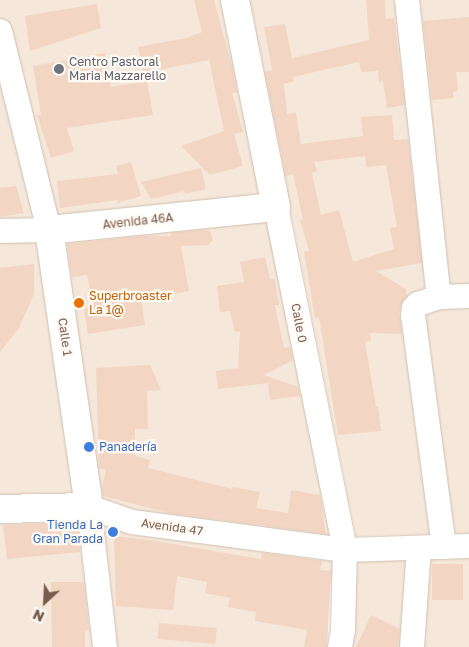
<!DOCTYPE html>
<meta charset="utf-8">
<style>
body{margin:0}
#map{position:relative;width:469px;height:647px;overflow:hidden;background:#fdf6ec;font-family:"Golos Text",sans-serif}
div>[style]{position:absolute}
.residential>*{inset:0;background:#f5e8da}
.building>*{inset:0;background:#f3d5c3;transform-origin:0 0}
.roads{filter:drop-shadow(0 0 1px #d1beb0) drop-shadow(0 0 1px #d1beb0)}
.minor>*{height:24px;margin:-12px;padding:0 12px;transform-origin:12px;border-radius:12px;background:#fff}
.tertiary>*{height:28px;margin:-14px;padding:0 14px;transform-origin:14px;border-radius:14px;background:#fff}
.dots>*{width:14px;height:14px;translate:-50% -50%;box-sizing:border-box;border:2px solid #fffaf3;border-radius:50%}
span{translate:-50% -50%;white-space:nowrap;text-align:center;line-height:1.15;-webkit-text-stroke:4.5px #fffaf3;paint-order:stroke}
.worship-label{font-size:12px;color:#5b616d}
.left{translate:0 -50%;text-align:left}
.street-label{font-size:12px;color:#7a5c4d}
.food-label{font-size:12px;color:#c56008}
.shop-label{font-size:12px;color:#366cbe}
.right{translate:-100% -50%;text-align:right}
.north{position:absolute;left:20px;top:577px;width:50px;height:50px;-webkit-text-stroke:4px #fffaf3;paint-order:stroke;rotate:205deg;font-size:14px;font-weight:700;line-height:20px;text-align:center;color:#7a5c4d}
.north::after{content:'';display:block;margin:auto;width:18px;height:22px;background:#7a5c4d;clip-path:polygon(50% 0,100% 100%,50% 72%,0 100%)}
</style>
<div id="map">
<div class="residential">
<div style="clip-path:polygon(0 0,228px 0,335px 566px,314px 647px,0 647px)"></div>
<div style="clip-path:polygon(248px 0,469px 0,469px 533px,356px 536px)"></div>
<div style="clip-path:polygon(469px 556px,469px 647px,334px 647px,351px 561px)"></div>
</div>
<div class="building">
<div style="clip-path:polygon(194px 0,214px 0,232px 66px,237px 92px,232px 93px,243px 132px,234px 134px,243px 166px,210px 175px,181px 146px,224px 131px,209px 60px,143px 73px,138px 47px,186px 38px,202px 32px)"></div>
<div style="clip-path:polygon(evenodd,366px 0,385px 0,386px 19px,394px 18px,405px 105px,387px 108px,383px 81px,379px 82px,378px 71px,361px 72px,359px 62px,293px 77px,294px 81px,284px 84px,287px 114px,296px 113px,301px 144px,363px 136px,361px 117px,392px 115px,394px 140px,408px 139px,422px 263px,376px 271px,406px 289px,407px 296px,401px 305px,399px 313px,402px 334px,370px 333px,371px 341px,365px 342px,376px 406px,378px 406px,381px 431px,338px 435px,319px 317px,315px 318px,304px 252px,309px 251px,300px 220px,303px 220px,293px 174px,286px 176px,265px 72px,272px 70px,264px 27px,285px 24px,292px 58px,369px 40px,366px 0,365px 156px,366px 167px,386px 165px,397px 227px,390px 228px,394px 249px,353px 262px,339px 210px,321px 215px,312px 173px,317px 171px,314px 162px,365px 156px)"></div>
<div style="clip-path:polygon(97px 4px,101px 28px,30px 51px,25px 16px)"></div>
<div style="clip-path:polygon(469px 17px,469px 72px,456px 72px,458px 91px,453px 92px,453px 98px,432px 100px,423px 21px)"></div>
<div style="clip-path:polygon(105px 53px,111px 87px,147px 81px,153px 115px,67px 128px,74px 151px,51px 158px,37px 115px,41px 115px,33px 66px)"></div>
<div style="clip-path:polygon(131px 162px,141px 196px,117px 203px,118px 200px,60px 208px,57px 181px,118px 174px,116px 166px)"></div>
<div style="clip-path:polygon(201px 168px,206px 189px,185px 194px,184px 191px,151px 199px,141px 182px)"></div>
<div style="clip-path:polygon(16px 186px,24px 213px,0 217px,0 188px)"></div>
<div style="clip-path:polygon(203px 230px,210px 231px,213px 240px,208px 245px,181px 246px,189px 291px,141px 299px,145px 325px,88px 334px,84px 309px,94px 308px,87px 275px,72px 277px,67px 244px,143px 236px,171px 236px,171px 233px)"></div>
<div style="clip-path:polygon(265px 257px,270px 279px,275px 279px,279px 305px,275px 305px,284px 348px,290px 347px,293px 360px,264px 375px,298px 387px,300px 396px,270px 400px,268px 383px,218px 389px,216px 371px,238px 368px,240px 331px,235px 332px,230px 311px,220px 312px,217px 286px,244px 282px,240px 262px)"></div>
<div style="clip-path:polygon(34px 264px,34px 294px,19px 328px,0 352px,0 268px)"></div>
<div style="clip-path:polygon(150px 365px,161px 390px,147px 391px,148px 429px,135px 429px,135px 456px,150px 460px,148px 468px,232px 489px,233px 487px,260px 492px,256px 508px,288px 513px,291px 490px,320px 495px,326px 534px,169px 513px,103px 496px,102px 487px,106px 470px,99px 468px,99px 464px,96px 368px)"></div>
<div style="clip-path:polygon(77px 523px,80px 552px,7px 559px,3px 525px)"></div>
<div style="clip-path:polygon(114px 536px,150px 540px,261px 559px,262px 553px,322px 561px,320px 570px,331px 571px,327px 647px,304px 647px,307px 630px,255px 621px,256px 612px,228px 607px,230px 598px,205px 593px,207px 582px,177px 576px,173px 610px,116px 606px)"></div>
<div style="left:432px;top:564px;width:31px;height:36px"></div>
<div style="clip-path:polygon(51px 582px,84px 582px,89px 630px,85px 630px,85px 647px,52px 647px)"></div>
<div style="clip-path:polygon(371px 615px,400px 629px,398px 647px,356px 647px)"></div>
<div style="left:159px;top:623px;width:58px;height:16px;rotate:5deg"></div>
</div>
<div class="roads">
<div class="minor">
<div style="left:407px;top:0;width:299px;rotate:83.9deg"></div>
<div style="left:0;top:31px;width:205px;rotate:76.2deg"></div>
<div style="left:49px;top:230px;width:49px;rotate:178.8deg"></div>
<div style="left:276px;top:207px;width:350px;rotate:78.6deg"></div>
<div style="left:345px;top:550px;width:80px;rotate:91.4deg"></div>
<div style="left:343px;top:630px;width:17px;rotate:100deg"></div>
<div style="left:444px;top:547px;width:234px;rotate:-97.6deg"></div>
<div style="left:413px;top:315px;width:7px;rotate:-82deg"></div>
<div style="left:414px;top:308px;width:6px;rotate:-45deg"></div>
<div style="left:418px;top:304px;width:22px;rotate:-18deg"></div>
<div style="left:439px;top:297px;width:30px;rotate:-2deg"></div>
<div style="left:105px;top:647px;width:141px;rotate:-96.5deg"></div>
<div style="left:89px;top:507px;width:46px;rotate:19.2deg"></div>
<div style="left:132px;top:522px;width:215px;rotate:7.5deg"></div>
<div style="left:345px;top:550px;width:124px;rotate:-1.8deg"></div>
<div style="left:412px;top:647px;width:99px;rotate:-86deg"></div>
</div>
<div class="tertiary">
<div style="left:0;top:509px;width:89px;rotate:-1.3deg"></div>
<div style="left:89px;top:507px;width:280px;rotate:-98.2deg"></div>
<div style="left:49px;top:230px;width:228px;rotate:-5.8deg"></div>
<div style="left:276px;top:207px;width:211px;rotate:-101.2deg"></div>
</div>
</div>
<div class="dots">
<div style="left:59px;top:69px;background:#6b7280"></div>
<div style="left:79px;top:303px;background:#e8710a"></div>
<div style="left:89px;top:447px;background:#3f7fe0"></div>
<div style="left:113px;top:532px;background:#3f7fe0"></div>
</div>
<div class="worship-label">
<span class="left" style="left:69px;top:69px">Centro Pastoral<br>Maria Mazzarello</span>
</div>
<div class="street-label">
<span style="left:138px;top:221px;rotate:-6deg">Avenida 46A</span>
<span style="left:299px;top:323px;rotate:79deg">Calle 0</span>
<span style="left:65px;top:337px;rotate:82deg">Calle 1</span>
<span style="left:172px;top:527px;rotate:8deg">Avenida 47</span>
</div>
<div class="food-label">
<span class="left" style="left:89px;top:303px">Superbroaster<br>La 1@</span>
</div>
<div class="shop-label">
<span class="left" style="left:99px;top:447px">Panadería</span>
<span class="right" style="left:103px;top:532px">Tienda La<br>Gran Parada</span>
</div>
<div class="north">N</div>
</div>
